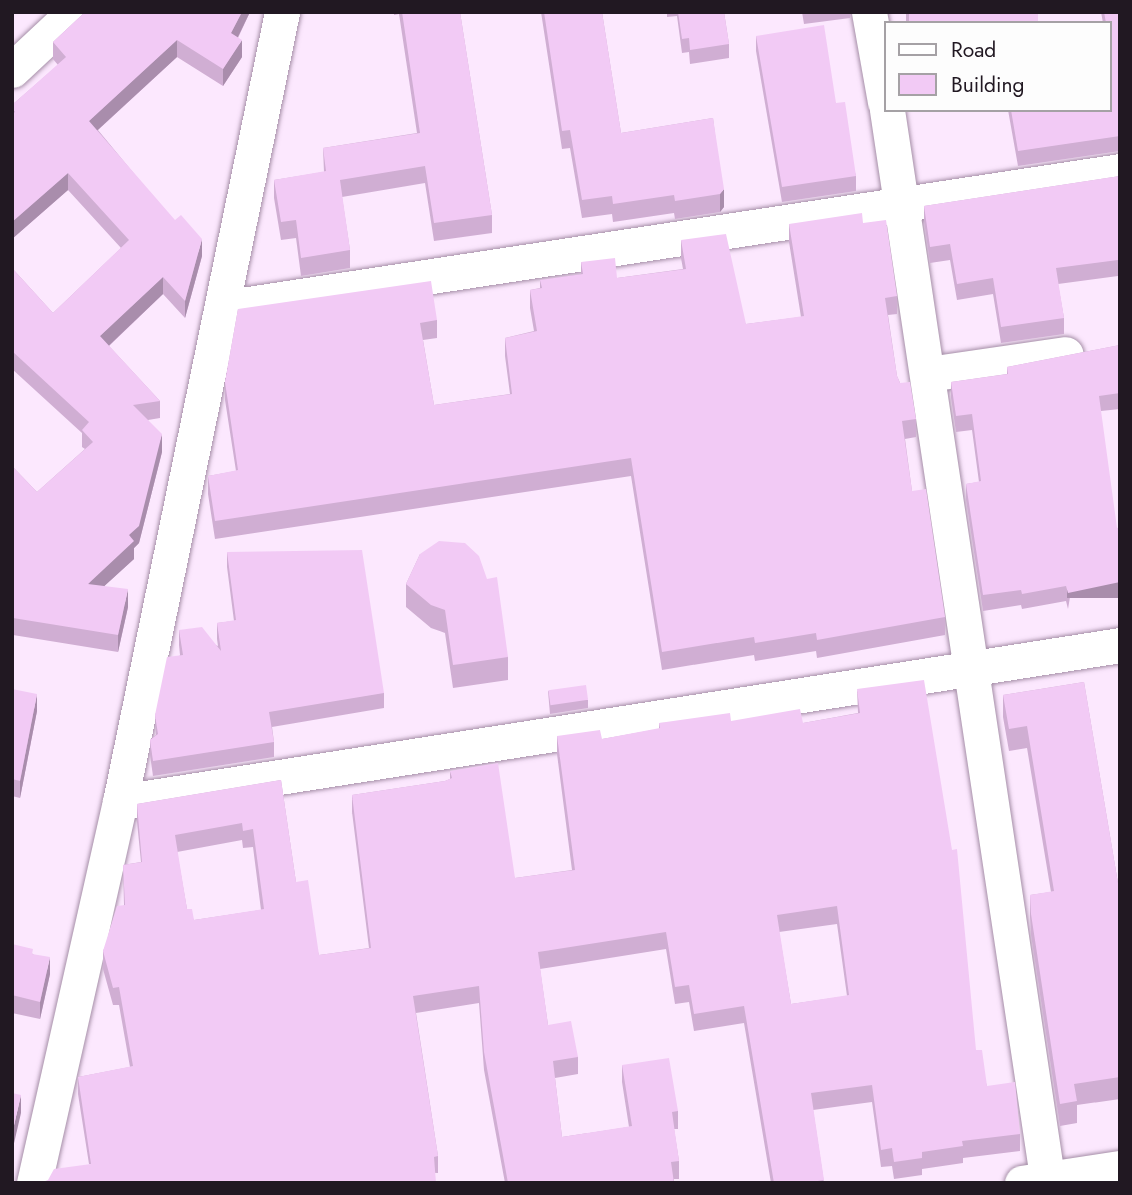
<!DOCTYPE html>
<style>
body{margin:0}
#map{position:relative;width:1132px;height:1195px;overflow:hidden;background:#fce8fe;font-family:Jost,sans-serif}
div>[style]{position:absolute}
.roads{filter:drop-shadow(0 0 2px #a58ea7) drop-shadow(0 0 2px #a58ea7)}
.street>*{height:35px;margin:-17.5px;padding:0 17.5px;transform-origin:17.5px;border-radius:17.5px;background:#fff}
.wall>*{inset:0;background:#d0aed3;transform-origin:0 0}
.shaded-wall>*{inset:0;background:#a98dac;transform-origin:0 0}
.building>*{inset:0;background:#f2caf5;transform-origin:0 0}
span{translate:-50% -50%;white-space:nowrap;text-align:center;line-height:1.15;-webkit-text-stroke:7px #fdfdfd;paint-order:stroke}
.frame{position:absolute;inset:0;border:14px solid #211822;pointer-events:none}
.legend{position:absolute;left:884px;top:21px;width:228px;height:91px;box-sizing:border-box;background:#fdfdfd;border:2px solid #a5a1a5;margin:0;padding:9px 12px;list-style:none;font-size:21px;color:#211822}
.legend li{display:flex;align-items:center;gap:14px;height:35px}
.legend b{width:35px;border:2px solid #a5a1a5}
</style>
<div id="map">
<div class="roads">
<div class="street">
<div style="left:869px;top:12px;width:91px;rotate:79.9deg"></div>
<div style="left:12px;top:70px;width:85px;rotate:-43.1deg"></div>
<div style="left:887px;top:110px;width:1085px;rotate:81.47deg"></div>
<div style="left:222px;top:308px;width:908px;rotate:-8.67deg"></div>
<div style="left:928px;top:374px;width:139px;rotate:-8.2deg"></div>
<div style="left:120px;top:802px;width:1012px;rotate:-8.92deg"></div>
<div style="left:34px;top:1183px;width:391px;rotate:-77.3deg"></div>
<div style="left:120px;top:802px;width:806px;rotate:-78.41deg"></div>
<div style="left:1022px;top:1183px;width:99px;rotate:-8.7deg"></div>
</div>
</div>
<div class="wall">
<div style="clip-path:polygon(85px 12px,250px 12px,238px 38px,242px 57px,223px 86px,177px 57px,98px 130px,202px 256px,185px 318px,163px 294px,109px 346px,160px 401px,160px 418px,148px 420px,162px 452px,139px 543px,134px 548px,134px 559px,104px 586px,128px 607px,118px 652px,13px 635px,12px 641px,12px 466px,37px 492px,85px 449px,82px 447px,82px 433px,12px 369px,12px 268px,53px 313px,121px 248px,68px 190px,12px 239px,12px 105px,58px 65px,53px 59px,53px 42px)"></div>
<div style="clip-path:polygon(394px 12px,460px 12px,492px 215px,492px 233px,434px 241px,425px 183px,342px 197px,350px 250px,350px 268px,301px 276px,296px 238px,281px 240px,274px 198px,274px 180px,324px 172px,323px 148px,417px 133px,399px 14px,394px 15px)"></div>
<div style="clip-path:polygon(541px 12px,602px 12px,621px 133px,713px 118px,724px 207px,720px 212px,675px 219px,674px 213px,613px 222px,612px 214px,582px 218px,570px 148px,562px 149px)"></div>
<div style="clip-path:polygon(667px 12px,724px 12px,729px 44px,729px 58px,690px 64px,689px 52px,682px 53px,677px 16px,667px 17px)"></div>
<div style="clip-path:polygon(802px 12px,851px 12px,850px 18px,804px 24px)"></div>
<div style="left:906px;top:12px;width:132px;height:11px"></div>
<div style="clip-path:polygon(1101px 12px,1120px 12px,1120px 151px,1018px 166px,1008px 110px,1109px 110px,1109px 23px,1103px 23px)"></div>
<div style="clip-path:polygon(756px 36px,836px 103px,856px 176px,856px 191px,782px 202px,756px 51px)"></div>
<div style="clip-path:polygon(1120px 176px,1120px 290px,1118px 276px,1058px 284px,1064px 318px,1064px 334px,1001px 343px,993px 294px,957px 300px,950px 260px,930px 263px,924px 221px,924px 206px)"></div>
<div style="clip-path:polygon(863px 223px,897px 296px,897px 314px,888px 315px,897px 376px,916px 419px,916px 437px,905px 439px,912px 491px,945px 617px,945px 635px,817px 658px,816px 651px,755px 661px,754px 655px,662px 670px,631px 476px,215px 539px,208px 494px,208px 476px,236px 471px,225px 400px,225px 382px,238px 309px,437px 320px,437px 338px,423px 340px,434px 405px,510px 394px,505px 356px,505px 338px,534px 331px,530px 308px,530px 290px,540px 288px,540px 280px,581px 274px,581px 262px,617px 278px,683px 269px,681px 258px,681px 240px,746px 324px,801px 317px,789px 242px,789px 224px)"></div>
<div style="clip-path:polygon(1120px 345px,1120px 409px,1101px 411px,1068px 609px,1066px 601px,1022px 609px,1021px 605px,983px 611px,966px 500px,966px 484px,979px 482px,972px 430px,956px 432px,951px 398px,951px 382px,1007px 374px,1007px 367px)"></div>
<div style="clip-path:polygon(227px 552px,384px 693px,384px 708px,272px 727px,274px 742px,274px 757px,153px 776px,150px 755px,150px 740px,156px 735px,155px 715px,180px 655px,179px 645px,179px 630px,218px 646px,217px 639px,217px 623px,234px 621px,227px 567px)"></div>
<div style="clip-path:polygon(420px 554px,508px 657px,508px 680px,453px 688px,445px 633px,431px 628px,406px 607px,406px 584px)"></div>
<div style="clip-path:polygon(1084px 682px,1119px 889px,1120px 889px,1120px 1099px,1077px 1105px,1077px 1123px,1060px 1126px,1031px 935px,1030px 917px,1030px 895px,1051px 892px,1027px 748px,1009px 751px,1003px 717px,1003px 695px)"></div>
<div style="clip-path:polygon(12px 689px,37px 711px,20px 798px,12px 796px)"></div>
<div style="clip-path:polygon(evenodd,857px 689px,987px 1086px,1020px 1134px,1020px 1151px,963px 1158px,963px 1163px,922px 1169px,922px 1175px,894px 1179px,892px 1166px,881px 1167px,872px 1102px,813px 1110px,824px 1183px,771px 1183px,744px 1023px,694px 1031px,689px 1002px,675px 1004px,666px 949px,540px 969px,548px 1025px,578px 1057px,578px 1074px,555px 1078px,562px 1137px,629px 1127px,622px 1082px,622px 1065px,678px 1111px,678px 1129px,674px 1129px,679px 1161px,679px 1179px,674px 1179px,674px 1183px,505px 1183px,484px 1070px,479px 1003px,416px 1013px,438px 1156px,438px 1173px,89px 1164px,78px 1094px,78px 1077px,130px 1067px,119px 1005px,113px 1005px,103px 969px,103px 951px,124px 905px,123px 865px,141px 862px,137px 822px,137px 804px,281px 780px,296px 882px,319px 955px,369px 948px,352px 812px,352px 795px,445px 781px,450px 779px,450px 771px,515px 878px,572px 870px,557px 754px,557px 736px,602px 739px,659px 729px,659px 723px,731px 721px,803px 723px,858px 713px,857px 689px,242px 840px,243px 848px,253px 847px,261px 910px,194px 920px,187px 909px,177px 852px,242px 840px,857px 689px,837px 924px,847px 996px,791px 1004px,779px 932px,837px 924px)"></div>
<div style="clip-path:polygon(548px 691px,588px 700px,588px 708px,550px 714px)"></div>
<div style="clip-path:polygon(12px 944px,33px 954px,50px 974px,40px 1019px,12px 1013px)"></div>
</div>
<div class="shaded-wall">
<div style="clip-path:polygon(242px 12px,250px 12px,231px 51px,231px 33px)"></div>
<div style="clip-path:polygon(177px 40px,177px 57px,89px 138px,89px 121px)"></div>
<div style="clip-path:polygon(242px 40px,242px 57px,223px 86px,223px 69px)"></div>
<div style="clip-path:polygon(68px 173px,68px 190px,12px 239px,12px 222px)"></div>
<div style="clip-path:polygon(724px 189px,724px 207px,720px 212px,720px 194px)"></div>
<div style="clip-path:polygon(202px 239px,202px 256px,185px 318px,185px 301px)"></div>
<div style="clip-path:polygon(163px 277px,163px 294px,100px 354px,100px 336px)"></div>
<div style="clip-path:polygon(162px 434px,162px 452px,139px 543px,134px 548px,134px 559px,88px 601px,88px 584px,129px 535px)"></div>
<div style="left:1120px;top:582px;width:16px;height:53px;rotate:90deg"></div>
<div style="clip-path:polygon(128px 589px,128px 607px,118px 652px,118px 635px)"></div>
<div style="clip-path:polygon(37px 694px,37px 711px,20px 798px,20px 781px)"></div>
<div style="clip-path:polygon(50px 957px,50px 974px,40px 1019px,40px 1002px)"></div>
<div style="clip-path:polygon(21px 1095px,21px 1113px,12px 1152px,12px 1134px)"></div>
</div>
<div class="building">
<div style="clip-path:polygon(85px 12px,242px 12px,231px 33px,242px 40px,223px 69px,177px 40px,89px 121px,175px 220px,181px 215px,202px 239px,185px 301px,163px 277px,100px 336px,160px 401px,133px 405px,162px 434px,139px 526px,129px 535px,134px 541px,88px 584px,128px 589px,118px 635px,13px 618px,12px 624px,12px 466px,37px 492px,93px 442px,82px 430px,89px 422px,12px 351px,12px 268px,53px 313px,129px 240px,68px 173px,12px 222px,12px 114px,15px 112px,12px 108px,12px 105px,66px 57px,53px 42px)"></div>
<div style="clip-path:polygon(402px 12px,460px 12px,492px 215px,434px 223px,425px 166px,340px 180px,350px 250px,301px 258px,296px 220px,281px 222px,274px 180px,326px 171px,323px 148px,420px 133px)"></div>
<div style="clip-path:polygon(544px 12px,602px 12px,621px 133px,713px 118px,724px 189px,720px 194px,675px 201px,674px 195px,613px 204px,612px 196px,582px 200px,570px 130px,562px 131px)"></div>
<div style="clip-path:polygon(678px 12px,724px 12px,729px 44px,690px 50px,689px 38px,682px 39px)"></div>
<div style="left:909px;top:12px;width:129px;height:11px"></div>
<div style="clip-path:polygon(1104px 12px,1120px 12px,1120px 136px,1018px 151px,1011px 110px,1109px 110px,1109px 52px,1111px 51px,1109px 43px,1109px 23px,1106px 23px)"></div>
<div style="clip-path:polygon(824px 25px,836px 103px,845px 102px,856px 176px,782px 187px,756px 36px)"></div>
<div style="clip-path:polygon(1120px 176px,1120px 274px,1118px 260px,1056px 268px,1064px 318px,1001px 327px,993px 278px,957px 284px,950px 244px,930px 247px,924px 206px)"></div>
<div style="clip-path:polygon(862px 213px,863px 223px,886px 220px,897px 296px,885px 298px,897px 376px,900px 383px,910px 382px,916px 419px,902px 421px,912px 491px,926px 489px,945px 617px,817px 640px,816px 633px,755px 643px,754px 637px,662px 652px,631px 458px,215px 521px,208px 476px,238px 470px,225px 382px,238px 309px,431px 281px,437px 320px,420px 323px,434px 405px,512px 394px,505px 338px,537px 331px,530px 290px,542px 288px,540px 280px,583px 274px,581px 262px,615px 258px,617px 278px,686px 269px,681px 240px,726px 234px,746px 324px,804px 316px,789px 224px)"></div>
<div style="clip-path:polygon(1120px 345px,1120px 393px,1099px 396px,1117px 528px,1120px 527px,1120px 582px,1068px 593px,1066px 586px,1022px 594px,1021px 590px,983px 595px,966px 484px,981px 481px,972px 414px,956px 416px,951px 382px,1008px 374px,1007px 367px)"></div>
<div style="clip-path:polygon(439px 541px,465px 543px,479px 556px,487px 579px,497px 577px,508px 657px,453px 665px,445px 610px,431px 605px,406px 584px,420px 554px)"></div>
<div style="clip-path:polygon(362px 550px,384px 693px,269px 712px,274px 742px,153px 761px,150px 740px,158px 734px,155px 715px,167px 657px,183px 655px,179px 630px,202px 627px,221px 651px,217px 623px,236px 620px,227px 552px)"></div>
<div style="clip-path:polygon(evenodd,924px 680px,952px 850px,957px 849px,976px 1050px,982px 1050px,987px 1086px,1015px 1082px,1020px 1134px,962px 1141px,963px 1146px,922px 1152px,922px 1158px,894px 1162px,892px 1148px,881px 1150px,872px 1085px,811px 1093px,824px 1180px,805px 1183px,774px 1183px,744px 1006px,694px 1014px,689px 985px,675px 987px,666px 932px,538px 952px,548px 1025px,571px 1021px,578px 1057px,553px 1061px,562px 1137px,632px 1126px,622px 1065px,669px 1058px,678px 1111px,672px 1112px,679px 1161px,671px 1162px,674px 1183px,508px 1183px,484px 1052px,479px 986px,413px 996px,438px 1156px,434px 1157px,436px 1183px,40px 1183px,48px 1180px,54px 1169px,91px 1164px,78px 1077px,133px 1066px,119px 987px,113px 988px,103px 951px,117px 906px,125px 905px,123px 865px,142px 862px,137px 804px,281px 780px,296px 882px,308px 880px,319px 955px,371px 948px,352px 795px,445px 781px,452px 778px,450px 771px,498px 763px,515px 878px,575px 870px,557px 736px,600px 730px,602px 739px,660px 728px,659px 723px,730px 713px,731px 721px,800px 709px,803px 723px,860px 713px,857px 689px,924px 680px,242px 823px,243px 831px,253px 829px,264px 909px,194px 920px,192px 909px,187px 909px,175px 835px,242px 823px,924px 680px,837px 906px,849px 995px,791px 1004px,777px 915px,837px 906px)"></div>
<div style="clip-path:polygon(1084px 682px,1119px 889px,1120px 889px,1120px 1077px,1074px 1084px,1077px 1101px,1060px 1104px,1031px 914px,1030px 895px,1054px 891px,1027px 726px,1009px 729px,1003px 695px)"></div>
<div style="left:586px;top:685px;width:15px;height:38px;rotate:82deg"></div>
<div style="clip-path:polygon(12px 689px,37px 694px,20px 781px,12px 779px)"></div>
<div style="clip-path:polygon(12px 944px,33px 949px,32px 954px,50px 957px,40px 1002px,12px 995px)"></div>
<div style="clip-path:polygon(12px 1093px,21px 1095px,12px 1134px)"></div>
</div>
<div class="frame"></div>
<ul class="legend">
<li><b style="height:9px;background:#fff"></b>Road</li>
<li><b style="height:19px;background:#f2caf5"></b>Building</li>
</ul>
</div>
